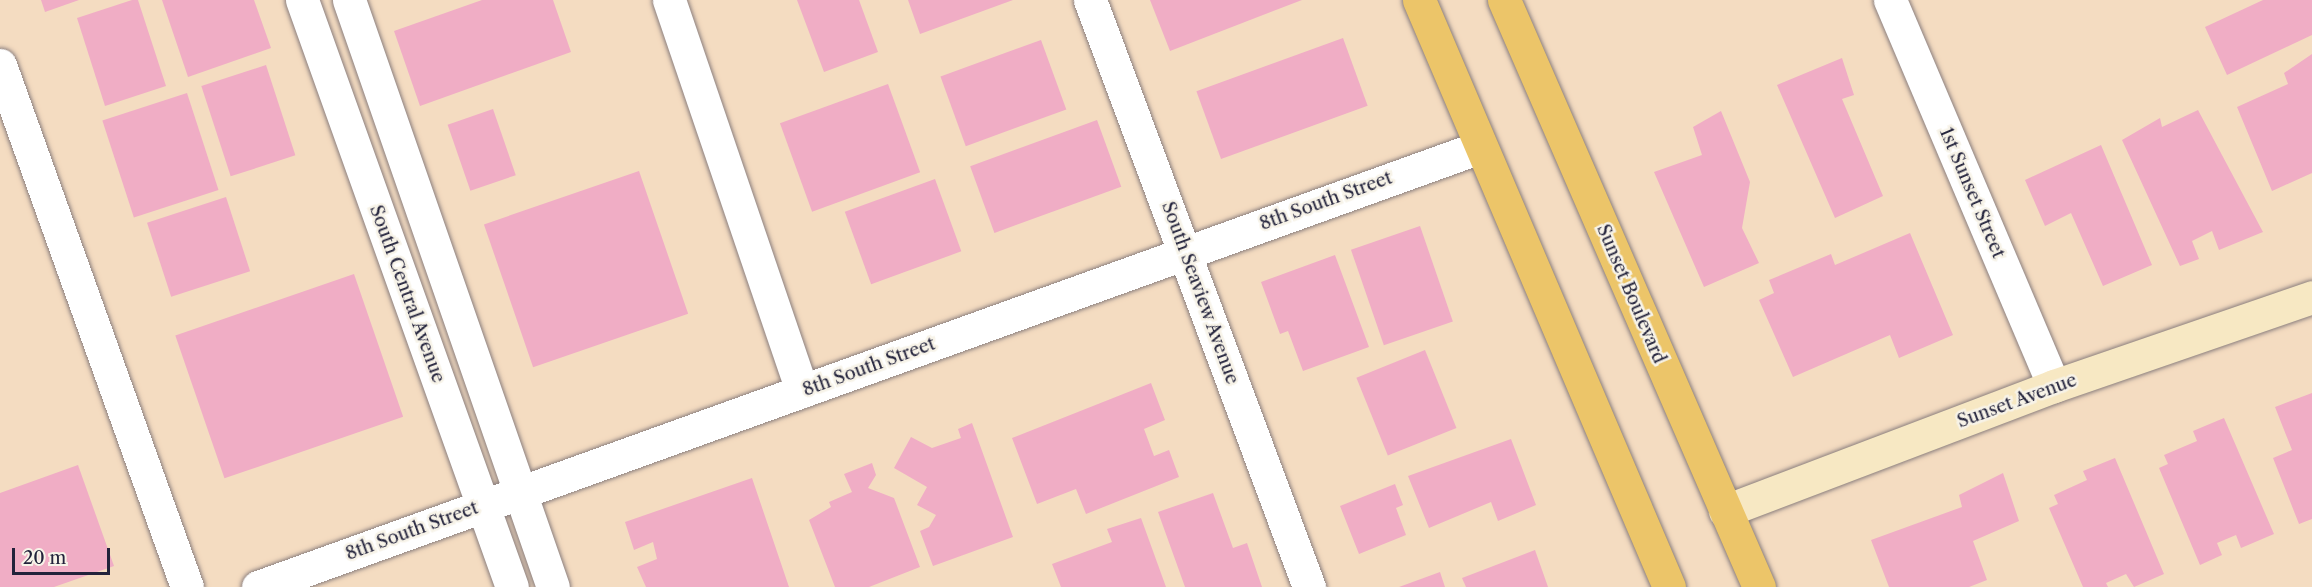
<!DOCTYPE html>
<style>
body{margin:0}
#map{position:relative;width:2312px;height:587px;overflow:hidden;background:#f4dcc1;font-family:"Libre Caslon Text",serif}
div>[style]{position:absolute}
.building>*{inset:0;background:#f0adc5;transform-origin:0 0}
.roads{filter:drop-shadow(0 0 2px #8b7f7e) drop-shadow(0 0 2px #8b7f7e)}
.street>*{height:33px;margin:-16.5px;padding:0 16.5px;transform-origin:16.5px;border-radius:16.5px;background:#fff}
.secondary>*{height:33px;margin:-16.5px;padding:0 16.5px;transform-origin:16.5px;border-radius:16.5px;background:#f7e8c3}
.primary>*{height:33px;margin:-16.5px;padding:0 16.5px;transform-origin:16.5px;border-radius:16.5px;background:#ecc569}
span{translate:-50% -50%;white-space:nowrap;text-align:center;line-height:1.15;-webkit-text-stroke:5px #f7f3e8;paint-order:stroke}
.street-label{font-size:18px;color:#22223b}
.scale{position:absolute;left:12px;top:548px;width:98px;height:27px;box-sizing:border-box;border:3px solid #22223b;border-top:0;padding-left:8px;font-size:18px;line-height:21px;white-space:nowrap;color:#22223b;-webkit-text-stroke:4px #f7f3e8;paint-order:stroke}
</style>
<div id="map">
<div class="building">
<div style="clip-path:polygon(41px 0,79px 0,45px 12px)"></div>
<div style="clip-path:polygon(132px 0,138px 0,166px 86px,105px 106px,77px 18px)"></div>
<div style="clip-path:polygon(162px 0,254px 0,271px 48px,188px 77px)"></div>
<div style="clip-path:polygon(482px 0,553px 0,571px 52px,420px 106px,394px 31px)"></div>
<div style="clip-path:polygon(797px 0,859px 0,878px 52px,824px 72px)"></div>
<div style="clip-path:polygon(908px 0,1013px 0,920px 34px)"></div>
<div style="clip-path:polygon(1150px 0,1302px 0,1170px 51px)"></div>
<div style="clip-path:polygon(2263px 0,2312px 0,2312px 35px,2227px 75px,2205px 27px)"></div>
<div style="left:1343px;top:38px;width:72px;height:156px;rotate:70deg"></div>
<div style="left:1041px;top:40px;width:74px;height:107px;rotate:70deg"></div>
<div style="clip-path:polygon(2312px 54px,2312px 173px,2272px 191px,2237px 107px,2288px 84px,2284px 73px)"></div>
<div style="clip-path:polygon(1842px 58px,1854px 95px,1842px 99px,1883px 196px,1835px 218px,1777px 85px)"></div>
<div style="left:266px;top:65px;width:95px;height:68px;rotate:72deg"></div>
<div style="left:888px;top:84px;width:94px;height:115px;rotate:70deg"></div>
<div style="left:187px;top:93px;width:102px;height:89px;rotate:72deg"></div>
<div style="left:493px;top:109px;width:70px;height:48px;rotate:71deg"></div>
<div style="clip-path:polygon(2198px 110px,2263px 232px,2219px 250px,2212px 231px,2192px 241px,2199px 259px,2180px 266px,2122px 140px,2160px 118px,2162px 127px)"></div>
<div style="clip-path:polygon(1721px 111px,1750px 182px,1742px 228px,1759px 263px,1704px 287px,1654px 172px,1702px 155px,1693px 127px)"></div>
<div style="left:1097px;top:120px;width:71px;height:135px;rotate:70deg"></div>
<div style="clip-path:polygon(2101px 145px,2152px 265px,2103px 286px,2071px 213px,2045px 226px,2025px 180px)"></div>
<div style="left:639px;top:171px;width:151px;height:164px;rotate:71deg"></div>
<div style="left:935px;top:179px;width:77px;height:96px;rotate:70deg"></div>
<div style="left:226px;top:197px;width:78px;height:83px;rotate:72deg"></div>
<div style="left:1420px;top:226px;width:101px;height:73px;rotate:71deg"></div>
<div style="clip-path:polygon(1910px 233px,1953px 335px,1899px 358px,1890px 335px,1793px 377px,1759px 300px,1774px 293px,1769px 280px,1831px 254px,1835px 265px)"></div>
<div style="clip-path:polygon(1335px 255px,1369px 347px,1303px 371px,1288px 331px,1280px 334px,1261px 282px)"></div>
<div style="left:354px;top:274px;width:151px;height:189px;rotate:71deg"></div>
<div style="left:1425px;top:350px;width:84px;height:74px;rotate:68deg"></div>
<div style="clip-path:polygon(1151px 383px,1165px 420px,1144px 429px,1154px 456px,1169px 450px,1179px 477px,1086px 514px,1076px 489px,1037px 504px,1012px 438px)"></div>
<div style="clip-path:polygon(2312px 393px,2312px 519px,2299px 524px,2273px 458px,2292px 450px,2275px 407px)"></div>
<div style="clip-path:polygon(2224px 418px,2274px 534px,2241px 548px,2236px 535px,2217px 543px,2222px 555px,2200px 565px,2159px 468px,2168px 464px,2164px 455px,2197px 441px,2193px 431px)"></div>
<div style="clip-path:polygon(972px 423px,1013px 537px,933px 566px,920px 531px,929px 527px,936px 515px,917px 505px,927px 487px,894px 468px,911px 437px,932px 448px,961px 438px,958px 429px)"></div>
<div style="clip-path:polygon(1511px 439px,1536px 505px,1498px 521px,1491px 502px,1429px 528px,1408px 476px)"></div>
<div style="clip-path:polygon(2115px 458px,2164px 574px,2134px 587px,2126px 574px,2106px 583px,2108px 587px,2083px 587px,2049px 508px,2058px 504px,2054px 495px,2087px 480px,2083px 471px)"></div>
<div style="clip-path:polygon(872px 463px,876px 475px,868px 488px,894px 498px,920px 567px,869px 587px,835px 587px,809px 520px,831px 507px,829px 502px,852px 492px,844px 474px)"></div>
<div style="clip-path:polygon(78px 465px,114px 566px,54px 587px,0 587px,0 493px)"></div>
<div style="clip-path:polygon(2003px 473px,2019px 521px,1973px 541px,1987px 580px,1969px 587px,1889px 587px,1871px 540px,1962px 507px,1959px 495px)"></div>
<div style="clip-path:polygon(752px 478px,789px 587px,646px 587px,637px 567px,657px 559px,653px 542px,634px 550px,625px 522px)"></div>
<div style="clip-path:polygon(1395px 484px,1403px 505px,1396px 508px,1406px 535px,1359px 554px,1340px 506px)"></div>
<div style="clip-path:polygon(1213px 493px,1233px 548px,1247px 543px,1262px 587px,1185px 587px,1158px 512px)"></div>
<div style="clip-path:polygon(1141px 518px,1166px 587px,1061px 587px,1052px 564px,1112px 542px,1107px 529px)"></div>
<div style="clip-path:polygon(1535px 550px,1548px 587px,1466px 587px,1462px 578px)"></div>
<div style="clip-path:polygon(1440px 572px,1445px 587px,1399px 587px)"></div>
</div>
<div class="roads">
<div class="street">
<div style="left:302px;top:0;width:623px;rotate:70.32deg"></div>
<div style="left:349px;top:0;width:621px;rotate:70.84deg"></div>
<div style="left:669px;top:0;width:413px;rotate:71.2deg"></div>
<div style="left:1090px;top:0;width:627px;rotate:69.54deg"></div>
<div style="left:1890px;top:0;width:419px;rotate:67deg"></div>
<div style="left:0;top:65px;width:554px;rotate:70.29deg"></div>
<div style="left:258px;top:587px;width:1299px;rotate:-19.8deg"></div>
</div>
<div class="secondary">
<div style="left:1725px;top:511px;width:352px;rotate:-20.8deg"></div>
<div style="left:2054px;top:386px;width:273px;rotate:-19deg"></div>
</div>
<div class="primary">
<div style="left:1419px;top:0;width:638px;rotate:66.93deg"></div>
<div style="left:1504px;top:0;width:640px;rotate:66.52deg"></div>
</div>
</div>
<div class="street-label">
<span style="left:1972px;top:193px;rotate:67deg">1st Sunset Street</span>
<span style="left:1326px;top:201px;rotate:-20deg">8th South Street</span>
<span style="left:1200px;top:293px;rotate:70deg">South Seaview Avenue</span>
<span style="left:407px;top:294px;rotate:70deg">South Central Avenue</span>
<span style="left:1631px;top:294px;rotate:67deg">Sunset Boulevard</span>
<span style="left:869px;top:367px;rotate:-20deg">8th South Street</span>
<span style="left:2017px;top:401px;rotate:-20deg">Sunset Avenue</span>
<span style="left:412px;top:531px;rotate:-20deg">8th South Street</span>
</div>
<div class="scale">20 m</div>
</div>
